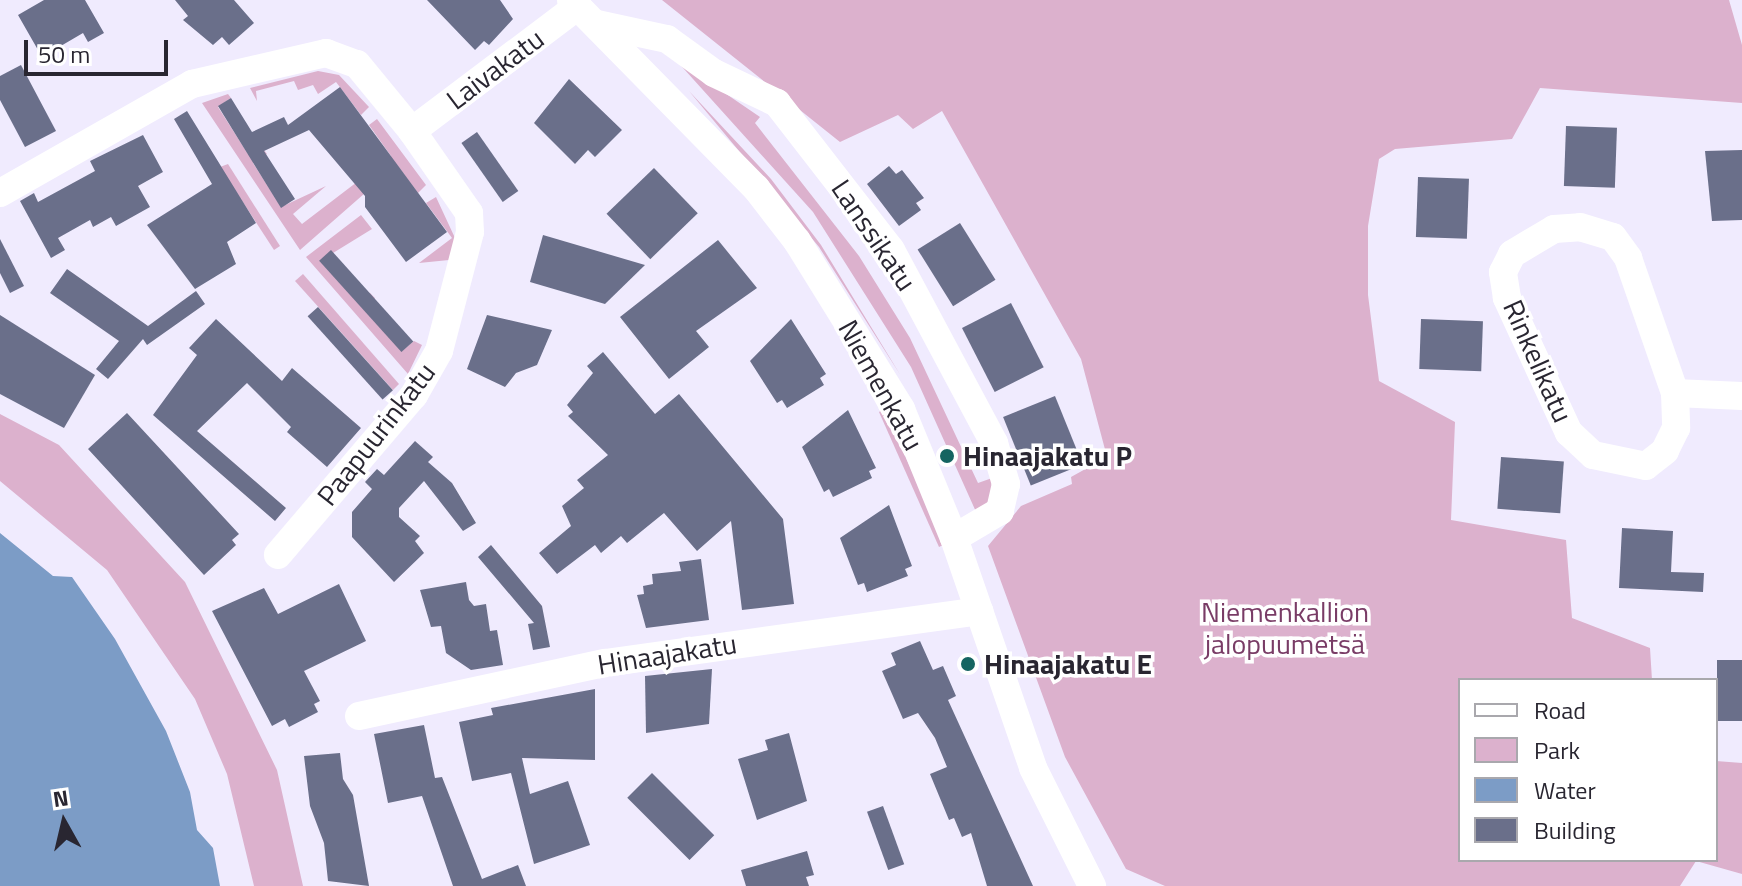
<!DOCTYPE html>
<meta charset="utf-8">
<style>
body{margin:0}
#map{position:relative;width:1742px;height:886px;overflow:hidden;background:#f0ebfe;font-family:"Titillium Web",sans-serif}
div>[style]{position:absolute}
.green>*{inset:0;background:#dcb1cd}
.water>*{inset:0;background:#7c9cc6}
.building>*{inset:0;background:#6a6f8a;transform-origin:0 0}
.minor>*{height:28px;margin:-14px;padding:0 14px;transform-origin:14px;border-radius:14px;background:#fff}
.dots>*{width:22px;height:22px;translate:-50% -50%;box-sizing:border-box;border:4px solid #fff;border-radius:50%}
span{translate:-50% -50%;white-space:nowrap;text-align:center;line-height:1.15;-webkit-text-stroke:7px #fff;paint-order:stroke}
.street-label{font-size:28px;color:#292631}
.poi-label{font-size:28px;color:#292631;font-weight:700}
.left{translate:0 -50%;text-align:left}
.park-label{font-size:28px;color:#793c66}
.legend{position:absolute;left:1458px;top:678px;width:260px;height:184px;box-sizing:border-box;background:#fff;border:2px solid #a9a8ad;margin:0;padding:10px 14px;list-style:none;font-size:24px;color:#292631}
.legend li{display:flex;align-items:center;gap:16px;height:40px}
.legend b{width:40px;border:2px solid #a9a8ad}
.north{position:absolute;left:24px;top:782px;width:80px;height:80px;-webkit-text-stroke:6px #fff;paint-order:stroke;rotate:352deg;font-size:22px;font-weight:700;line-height:32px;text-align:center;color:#292631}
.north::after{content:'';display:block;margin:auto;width:28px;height:36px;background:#292631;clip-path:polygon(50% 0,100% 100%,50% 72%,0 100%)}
.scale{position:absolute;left:24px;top:40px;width:144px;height:36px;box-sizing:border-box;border:4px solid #292631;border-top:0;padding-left:10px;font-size:24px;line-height:28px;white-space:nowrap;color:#292631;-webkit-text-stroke:6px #fff;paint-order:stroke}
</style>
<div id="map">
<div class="green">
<div style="clip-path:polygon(662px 0,1729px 0,1742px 45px,1742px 103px,1540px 88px,1512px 139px,1395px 149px,1379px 159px,1368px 226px,1368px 295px,1379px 381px,1455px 422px,1451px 520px,1566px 540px,1572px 618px,1650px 648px,1652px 680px,1460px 680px,1460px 860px,1716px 860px,1716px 761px,1742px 763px,1742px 874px,1696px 861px,1680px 886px,1165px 886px,1126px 869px,1065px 757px,988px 546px,1021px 506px,1072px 484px,1071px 477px,1107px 457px,1081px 359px,942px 111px,913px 129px,898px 115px,840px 142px)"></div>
<div style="clip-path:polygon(675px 59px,760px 117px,755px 123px,859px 256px,910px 338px,978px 483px,995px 477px,995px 499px,977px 514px,911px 367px,813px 212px)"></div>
<div style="clip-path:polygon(318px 71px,339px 75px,369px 107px,361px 115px,336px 82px,318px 94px,313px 85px,298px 90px,294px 81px,256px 91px,257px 101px,250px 88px)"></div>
<div style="clip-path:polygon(689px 91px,771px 179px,821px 245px,901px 376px,819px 247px)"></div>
<div style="clip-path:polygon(228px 94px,231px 98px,218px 107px,248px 154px,261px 146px,267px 154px,253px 163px,281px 207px,326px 186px,293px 214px,302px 224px,391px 156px,369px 125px,377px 119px,426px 185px,418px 193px,397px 165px,300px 250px,202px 103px)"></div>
<div style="clip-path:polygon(228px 164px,280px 246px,274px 250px,220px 167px)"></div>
<div style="clip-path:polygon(436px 197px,455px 238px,449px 260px,419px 263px,452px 238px,426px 203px)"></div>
<div style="clip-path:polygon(361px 215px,372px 229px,320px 261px,359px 303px,370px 293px,375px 298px,364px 308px,402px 351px,414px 341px,422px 345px,408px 374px,306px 257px)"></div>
<div style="clip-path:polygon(303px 274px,399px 384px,393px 390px,295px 281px)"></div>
<div style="clip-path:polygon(884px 409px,945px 544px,939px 547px,879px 412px)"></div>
<div style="clip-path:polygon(0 414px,59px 445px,185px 582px,277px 770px,303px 886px,254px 886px,227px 774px,195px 699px,107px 570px,0 481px)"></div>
</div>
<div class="water">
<div style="clip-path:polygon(0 533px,53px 576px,72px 577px,115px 639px,166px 731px,190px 792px,197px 830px,213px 848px,220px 886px,0 886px)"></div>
</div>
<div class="building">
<div style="clip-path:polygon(44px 0,85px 0,104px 33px,88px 42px,83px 33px,42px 57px,18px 15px)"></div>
<div style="clip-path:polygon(175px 0,234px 0,254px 23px,229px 45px,222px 37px,213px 45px,183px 20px,188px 16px)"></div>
<div style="clip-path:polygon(427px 0,500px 0,513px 19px,489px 45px,484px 41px,475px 50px)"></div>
<div style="clip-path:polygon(21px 65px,56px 131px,25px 147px,0 100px,0 76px)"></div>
<div style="clip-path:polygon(569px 79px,622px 130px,595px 157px,588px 150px,575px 164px,534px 123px)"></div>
<div style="clip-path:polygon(340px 87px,447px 232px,406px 262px,365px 207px,365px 196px,309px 130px,264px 151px,295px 199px,281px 208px,218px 106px,231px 98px,252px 132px,284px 117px,288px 125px)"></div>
<div style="clip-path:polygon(187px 111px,256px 223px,227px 242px,236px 264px,195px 289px,147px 225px,212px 184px,174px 119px)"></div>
<div style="left:1566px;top:126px;width:51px;height:60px;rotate:2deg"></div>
<div style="left:477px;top:132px;width:72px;height:19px;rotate:55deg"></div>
<div style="clip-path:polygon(143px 135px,163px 172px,138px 186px,150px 207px,116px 226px,111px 217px,93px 227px,90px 220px,58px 238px,65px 250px,51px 258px,20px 201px,34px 193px,38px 202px,95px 171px,90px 161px)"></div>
<div style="clip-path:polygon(1742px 150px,1742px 220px,1712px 221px,1705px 151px)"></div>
<div style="clip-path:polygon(889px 166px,896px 174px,902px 170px,924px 198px,916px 203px,921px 210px,899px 226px,867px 184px)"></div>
<div style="left:654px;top:168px;width:63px;height:66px;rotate:46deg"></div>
<div style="left:1418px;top:177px;width:51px;height:60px;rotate:2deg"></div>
<div style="left:960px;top:223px;width:67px;height:50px;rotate:58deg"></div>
<div style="clip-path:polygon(543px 235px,645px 265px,605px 304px,530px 282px)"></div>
<div style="clip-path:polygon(0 239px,24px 286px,10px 293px,0 273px)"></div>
<div style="clip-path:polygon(718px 240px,757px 288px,696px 331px,709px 347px,669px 379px,620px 317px)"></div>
<div style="left:331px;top:250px;width:123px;height:16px;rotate:48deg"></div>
<div style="clip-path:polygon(67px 269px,148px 326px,196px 291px,205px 304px,147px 345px,143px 339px,108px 379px,96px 369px,119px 341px,50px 293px)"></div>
<div style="left:1011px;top:303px;width:72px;height:55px;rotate:63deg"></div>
<div style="left:318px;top:307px;width:112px;height:14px;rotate:48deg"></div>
<div style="clip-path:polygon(0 315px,95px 375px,64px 428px,0 394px)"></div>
<div style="clip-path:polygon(487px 315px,552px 330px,537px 365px,516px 373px,505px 387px,467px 369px)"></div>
<div style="clip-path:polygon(216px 319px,282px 381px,292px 368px,361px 428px,327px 467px,287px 432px,291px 427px,247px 383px,197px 431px,286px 508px,275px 521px,153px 415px,197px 355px,189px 348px)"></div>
<div style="clip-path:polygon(791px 319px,826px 374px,820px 378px,824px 385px,787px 408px,782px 400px,777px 403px,750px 361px)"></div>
<div style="left:1421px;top:319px;width:62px;height:50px;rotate:2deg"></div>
<div style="clip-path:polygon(603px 352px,655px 414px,679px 394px,783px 519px,794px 604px,742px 610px,731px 521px,697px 551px,664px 513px,627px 543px,621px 536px,601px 553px,595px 545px,557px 574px,539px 553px,571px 526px,562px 506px,584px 488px,577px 480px,608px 455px,568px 416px,573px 412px,567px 405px,593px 373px,587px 366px)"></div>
<div style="left:1055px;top:396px;width:74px;height:56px;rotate:68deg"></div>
<div style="clip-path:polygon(848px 410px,876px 468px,869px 471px,872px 478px,833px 497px,829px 489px,824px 492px,802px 447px)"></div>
<div style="clip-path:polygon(127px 413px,239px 534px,232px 540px,236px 545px,204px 575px,88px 449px)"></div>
<div style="clip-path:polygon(415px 441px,433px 457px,428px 462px,452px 483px,476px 523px,463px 531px,424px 481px,399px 508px,399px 517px,420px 536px,415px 541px,424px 553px,394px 582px,352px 537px,352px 512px,372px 489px,365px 482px,377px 469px,384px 475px)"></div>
<div style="left:1501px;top:457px;width:63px;height:52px;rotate:4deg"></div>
<div style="clip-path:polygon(889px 505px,912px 566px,905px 569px,908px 576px,867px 592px,864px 583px,858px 585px,840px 538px)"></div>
<div style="clip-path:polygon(1622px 528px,1673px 531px,1671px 572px,1704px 573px,1703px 592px,1619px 588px)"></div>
<div style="clip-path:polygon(491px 545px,542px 606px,550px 647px,533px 650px,528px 624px,534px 623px,478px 557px)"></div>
<div style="clip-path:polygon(701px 559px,709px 620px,646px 628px,637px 595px,644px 594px,643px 586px,653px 584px,652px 574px,681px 571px,679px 562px)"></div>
<div style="clip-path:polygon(466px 582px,469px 600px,474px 606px,486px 604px,490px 631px,497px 630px,503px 665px,471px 670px,446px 653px,441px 626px,431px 627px,420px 590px)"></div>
<div style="clip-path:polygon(339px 584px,366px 641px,304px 671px,320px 701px,314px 704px,318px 712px,289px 727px,285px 719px,272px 726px,212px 611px,264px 588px,278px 614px)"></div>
<div style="clip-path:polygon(920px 641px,933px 670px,943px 666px,956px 696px,948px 700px,1033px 886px,987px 886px,971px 833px,962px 837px,954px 818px,949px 820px,930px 774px,947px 767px,935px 738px,918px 713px,903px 719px,882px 671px,896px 665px,891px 653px)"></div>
<div style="left:1717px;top:660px;width:25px;height:61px"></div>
<div style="clip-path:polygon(712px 669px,709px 724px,646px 733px,645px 676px)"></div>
<div style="clip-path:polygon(595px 689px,595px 760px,522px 758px,530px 794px,568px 781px,590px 845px,534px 864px,511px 773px,472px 781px,459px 722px,493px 715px,491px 708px)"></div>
<div style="clip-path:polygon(424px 725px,435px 778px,442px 777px,482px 879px,518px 865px,526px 886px,453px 886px,422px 796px,388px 803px,374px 734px)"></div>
<div style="clip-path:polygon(789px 733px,807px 801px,757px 820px,738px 759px,768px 750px,765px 740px)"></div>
<div style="clip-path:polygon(340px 753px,343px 779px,353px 795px,369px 886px,328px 881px,324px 843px,310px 806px,304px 756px)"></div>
<div style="left:652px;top:773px;width:88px;height:35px;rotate:45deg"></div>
<div style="left:883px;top:806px;width:62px;height:17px;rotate:70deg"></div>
<div style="clip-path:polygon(807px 851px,814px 875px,806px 877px,809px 886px,746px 886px,741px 870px)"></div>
</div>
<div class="minor">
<div style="left:571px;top:0;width:264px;rotate:45.5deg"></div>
<div style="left:756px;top:188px;width:67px;rotate:52.3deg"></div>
<div style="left:797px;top:241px;width:198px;rotate:58.2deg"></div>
<div style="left:901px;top:409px;width:139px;rotate:67.7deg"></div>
<div style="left:954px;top:538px;width:243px;rotate:71deg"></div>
<div style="left:1033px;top:768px;width:132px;rotate:63.4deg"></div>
<div style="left:597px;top:24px;width:72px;rotate:12.1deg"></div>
<div style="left:667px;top:39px;width:58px;rotate:35.9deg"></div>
<div style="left:714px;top:73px;width:70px;rotate:25.5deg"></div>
<div style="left:777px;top:103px;width:186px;rotate:52.2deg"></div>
<div style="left:891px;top:250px;width:219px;rotate:61.9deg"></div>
<div style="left:994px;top:443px;width:43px;rotate:73.7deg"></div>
<div style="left:1006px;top:484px;width:28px;rotate:103deg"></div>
<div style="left:1000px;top:511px;width:53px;rotate:149.6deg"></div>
<div style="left:412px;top:131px;width:208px;rotate:-37deg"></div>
<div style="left:0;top:193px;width:221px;rotate:-29.6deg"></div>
<div style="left:192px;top:84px;width:138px;rotate:-13deg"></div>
<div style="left:326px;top:53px;width:33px;rotate:20deg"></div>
<div style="left:357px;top:64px;width:87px;rotate:50.6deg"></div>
<div style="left:412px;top:131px;width:100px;rotate:55.2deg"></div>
<div style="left:469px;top:213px;width:19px;rotate:87deg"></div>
<div style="left:470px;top:232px;width:123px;rotate:104.6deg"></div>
<div style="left:439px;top:351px;width:51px;rotate:119.6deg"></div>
<div style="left:414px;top:395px;width:210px;rotate:130.4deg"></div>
<div style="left:1580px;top:227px;width:34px;rotate:17deg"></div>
<div style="left:1613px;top:237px;width:26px;rotate:54deg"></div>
<div style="left:1628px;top:258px;width:143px;rotate:70.8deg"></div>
<div style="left:1675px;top:393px;width:35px;rotate:88deg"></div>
<div style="left:1676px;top:428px;width:25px;rotate:116deg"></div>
<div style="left:1665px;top:451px;width:24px;rotate:142deg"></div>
<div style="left:1646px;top:466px;width:54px;rotate:-168.3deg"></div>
<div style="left:1593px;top:455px;width:33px;rotate:-137deg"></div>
<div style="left:1569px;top:433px;width:149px;rotate:-114.7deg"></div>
<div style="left:1507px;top:298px;width:26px;rotate:-99deg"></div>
<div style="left:1503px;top:272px;width:20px;rotate:-63deg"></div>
<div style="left:1512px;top:254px;width:49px;rotate:-30.8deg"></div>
<div style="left:1554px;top:229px;width:26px;rotate:-4deg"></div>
<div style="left:1675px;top:393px;width:67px;rotate:2.6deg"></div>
<div style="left:359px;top:716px;width:252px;rotate:-12.2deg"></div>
<div style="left:605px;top:663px;width:378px;rotate:-7.9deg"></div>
</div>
<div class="dots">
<div style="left:947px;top:456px;background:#156461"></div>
<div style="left:968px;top:664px;background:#156461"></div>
</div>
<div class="street-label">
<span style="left:495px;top:69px;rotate:-37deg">Laivakatu</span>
<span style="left:874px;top:235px;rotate:56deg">Lanssikatu</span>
<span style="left:1538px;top:361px;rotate:66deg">Rinkelikatu</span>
<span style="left:881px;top:385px;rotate:61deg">Niemenkatu</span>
<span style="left:376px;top:434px;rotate:-52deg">Paapuurinkatu</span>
<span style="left:667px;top:654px;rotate:-9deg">Hinaajakatu</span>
</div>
<div class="poi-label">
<span class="left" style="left:963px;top:456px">Hinaajakatu P</span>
<span class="left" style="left:984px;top:664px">Hinaajakatu E</span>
</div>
<div class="park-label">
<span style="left:1285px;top:628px">Niemenkallion<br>jalopuumetsä</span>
</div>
<ul class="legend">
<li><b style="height:10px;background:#fff"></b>Road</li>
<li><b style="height:22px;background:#dcb1cd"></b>Park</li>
<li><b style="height:22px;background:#7c9cc6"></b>Water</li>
<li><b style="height:22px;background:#6a6f8a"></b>Building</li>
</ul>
<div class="north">N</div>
<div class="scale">50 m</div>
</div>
